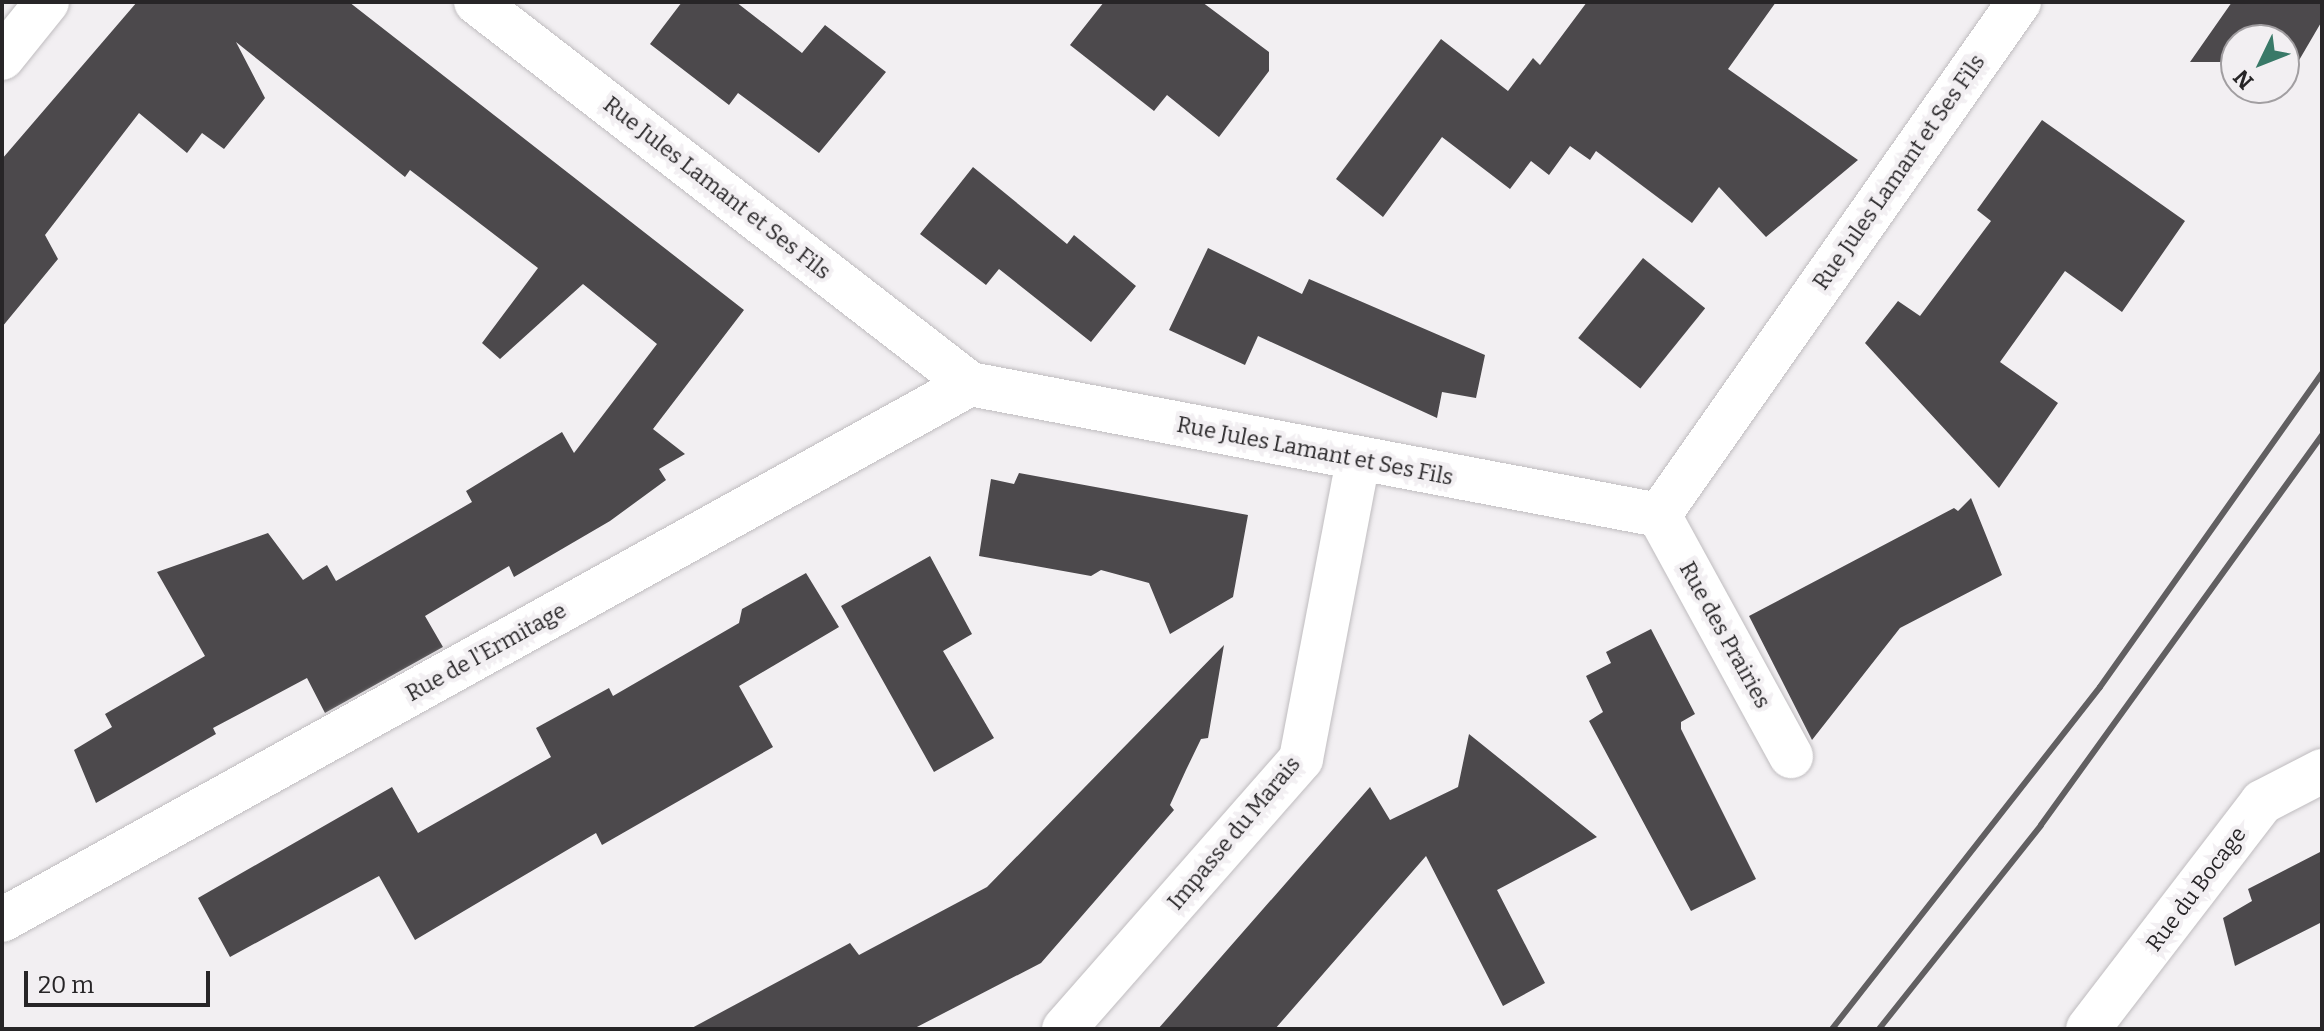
<!DOCTYPE html>
<style>
body{margin:0}
#map{position:relative;width:2324px;height:1031px;overflow:hidden;background:#f2eff2;font-family:Bitter,serif}
div>[style]{position:absolute}
.building>*{inset:0;background:#4c494c;transform-origin:0 0}
.roads{filter:drop-shadow(0 0 2px #bfbcbf) drop-shadow(0 0 2px #bfbcbf)}
.street>*{height:44px;margin:-22px;padding:0 22px;transform-origin:22px;border-radius:22px;background:#fff}
.secondary>*{height:44px;margin:-22px;padding:0 22px;transform-origin:22px;border-radius:22px;background:#fff}
.rail>*{height:6px;margin:-3px;padding:0 3px;transform-origin:3px;border-radius:3px;background:#615f61}
span{translate:-50% -50%;white-space:nowrap;text-align:center;line-height:1.15;-webkit-text-stroke:8px #f2eff2;paint-order:stroke}
.street-label{font-size:22px;color:#272527}
.frame{position:absolute;inset:0;border:4px solid #272527;pointer-events:none}
.north{position:absolute;left:2220px;top:24px;width:80px;height:80px;box-sizing:border-box;background:#f2eff2;border:2px solid #a19ea1;border-radius:50%;rotate:227deg;font-size:22px;font-weight:700;line-height:32px;text-align:center;color:#272527}
.north::after{content:'';display:block;margin:auto;width:28px;height:36px;background:#397968;clip-path:polygon(50% 0,100% 100%,50% 72%,0 100%)}
.scale{position:absolute;left:24px;top:971px;width:186px;height:36px;box-sizing:border-box;border:4px solid #272527;border-top:0;padding-left:10px;font-size:24px;line-height:28px;white-space:nowrap;color:#272527;-webkit-text-stroke:6px #f2eff2;paint-order:stroke}
</style>
<div id="map">
<div class="building">
<div style="clip-path:polygon(137px 2px,349px 2px,744px 310px,653px 429px,685px 454px,659px 469px,666px 480px,610px 521px,514px 577px,509px 566px,425px 616px,443px 647px,325px 713px,307px 678px,213px 728px,216px 734px,96px 803px,74px 750px,112px 727px,105px 714px,205px 656px,157px 572px,268px 533px,303px 580px,327px 565px,336px 581px,472px 502px,466px 491px,562px 432px,574px 453px,657px 344px,583px 284px,500px 359px,482px 343px,538px 268px,410px 170px,405px 177px,236px 42px,265px 98px,224px 149px,202px 133px,187px 153px,139px 113px,45px 235px,58px 259px,2px 327px,2px 159px)"></div>
<div style="clip-path:polygon(682px 2px,736px 2px,802px 53px,825px 25px,886px 72px,819px 153px,738px 93px,729px 105px,650px 44px)"></div>
<div style="clip-path:polygon(1104px 2px,1202px 2px,1269px 52px,1269px 71px,1219px 137px,1167px 95px,1154px 111px,1070px 45px)"></div>
<div style="clip-path:polygon(1587px 2px,1776px 2px,1728px 69px,1858px 160px,1766px 237px,1719px 187px,1692px 223px,1596px 151px,1590px 160px,1570px 146px,1549px 175px,1531px 161px,1510px 189px,1442px 137px,1383px 217px,1336px 179px,1441px 39px,1508px 91px,1533px 58px,1540px 65px)"></div>
<div style="clip-path:polygon(2232px 2px,2322px 2px,2322px 21px,2298px 62px,2284px 62px,2284px 40px,2236px 40px,2236px 62px,2190px 62px)"></div>
<div style="clip-path:polygon(2042px 120px,2185px 221px,2122px 312px,2065px 271px,2000px 362px,2058px 403px,1999px 488px,1865px 343px,1898px 301px,1920px 316px,1991px 221px,1977px 210px)"></div>
<div style="clip-path:polygon(973px 167px,1067px 244px,1074px 235px,1136px 286px,1091px 342px,999px 269px,986px 285px,920px 234px)"></div>
<div style="clip-path:polygon(1208px 248px,1302px 294px,1309px 279px,1485px 355px,1476px 398px,1442px 392px,1437px 418px,1258px 336px,1245px 365px,1169px 330px)"></div>
<div style="left:1643px;top:258px;width:80px;height:103px;rotate:39deg"></div>
<div style="clip-path:polygon(1019px 473px,1248px 515px,1233px 597px,1170px 634px,1149px 583px,1101px 570px,1091px 576px,979px 556px,991px 479px,1014px 484px)"></div>
<div style="clip-path:polygon(1971px 498px,2002px 575px,1900px 628px,1812px 740px,1749px 616px,1954px 508px,1958px 511px)"></div>
<div style="clip-path:polygon(930px 556px,972px 634px,943px 651px,994px 738px,934px 772px,841px 606px)"></div>
<div style="clip-path:polygon(806px 573px,839px 627px,739px 686px,773px 747px,602px 845px,596px 833px,415px 940px,379px 876px,230px 957px,198px 898px,392px 787px,418px 833px,551px 757px,536px 728px,609px 688px,613px 696px,739px 623px,742px 609px)"></div>
<div style="clip-path:polygon(1651px 629px,1695px 714px,1681px 722px,1681px 729px,1756px 879px,1691px 911px,1589px 721px,1603px 712px,1586px 676px,1611px 663px,1606px 652px)"></div>
<div style="clip-path:polygon(1224px 645px,1208px 738px,1201px 739px,1186px 770px,1170px 805px,1174px 810px,1041px 963px,913px 1029px,690px 1029px,850px 943px,859px 955px,987px 887px)"></div>
<div style="clip-path:polygon(1469px 734px,1597px 837px,1497px 890px,1545px 983px,1503px 1006px,1426px 856px,1275px 1029px,1158px 1029px,1370px 787px,1390px 820px,1458px 787px)"></div>
<div style="clip-path:polygon(2322px 851px,2322px 922px,2235px 966px,2223px 918px,2252px 901px,2248px 889px)"></div>
</div>
<div class="roads">
<div class="street">
<div style="left:476px;top:2px;width:624px;rotate:37.71deg"></div>
<div style="left:970px;top:384px;width:701px;rotate:10.77deg"></div>
<div style="left:1659px;top:515px;width:627px;rotate:-54.94deg"></div>
<div style="left:2px;top:58px;width:72px;rotate:-51.2deg"></div>
<div style="left:1659px;top:515px;width:275px;rotate:61.3deg"></div>
<div style="left:2px;top:920px;width:1106px;rotate:-28.97deg"></div>
<div style="left:1064px;top:1029px;width:359px;rotate:-48.7deg"></div>
<div style="left:1301px;top:759px;width:305px;rotate:-79.2deg"></div>
</div>
<div class="secondary">
<div style="left:2088px;top:1029px;width:286px;rotate:-52.5deg"></div>
<div style="left:2262px;top:802px;width:68px;rotate:-27.3deg"></div>
</div>
</div>
<div class="rail">
<div style="left:1832px;top:1029px;width:434px;rotate:-51.9deg"></div>
<div style="left:2100px;top:687px;width:384px;rotate:-54.7deg"></div>
<div style="left:1879px;top:1029px;width:260px;rotate:-51.5deg"></div>
<div style="left:2041px;top:825px;width:481px;rotate:-54.2deg"></div>
</div>
<div class="street-label">
<span style="left:1899px;top:172px;rotate:-55deg">Rue Jules Lamant et Ses Fils</span>
<span style="left:717px;top:188px;rotate:38deg">Rue Jules Lamant et Ses Fils</span>
<span style="left:1315px;top:451px;rotate:11deg">Rue Jules Lamant et Ses Fils</span>
<span style="left:1725px;top:635px;rotate:61deg">Rue des Prairies</span>
<span style="left:486px;top:652px;rotate:-29deg">Rue de l'Ermitage</span>
<span style="left:1234px;top:833px;rotate:-50deg">Impasse du Marais</span>
<span style="left:2196px;top:889px;rotate:-53deg">Rue du Bocage</span>
</div>
<div class="frame"></div>
<div class="north">N</div>
<div class="scale">20 m</div>
</div>
